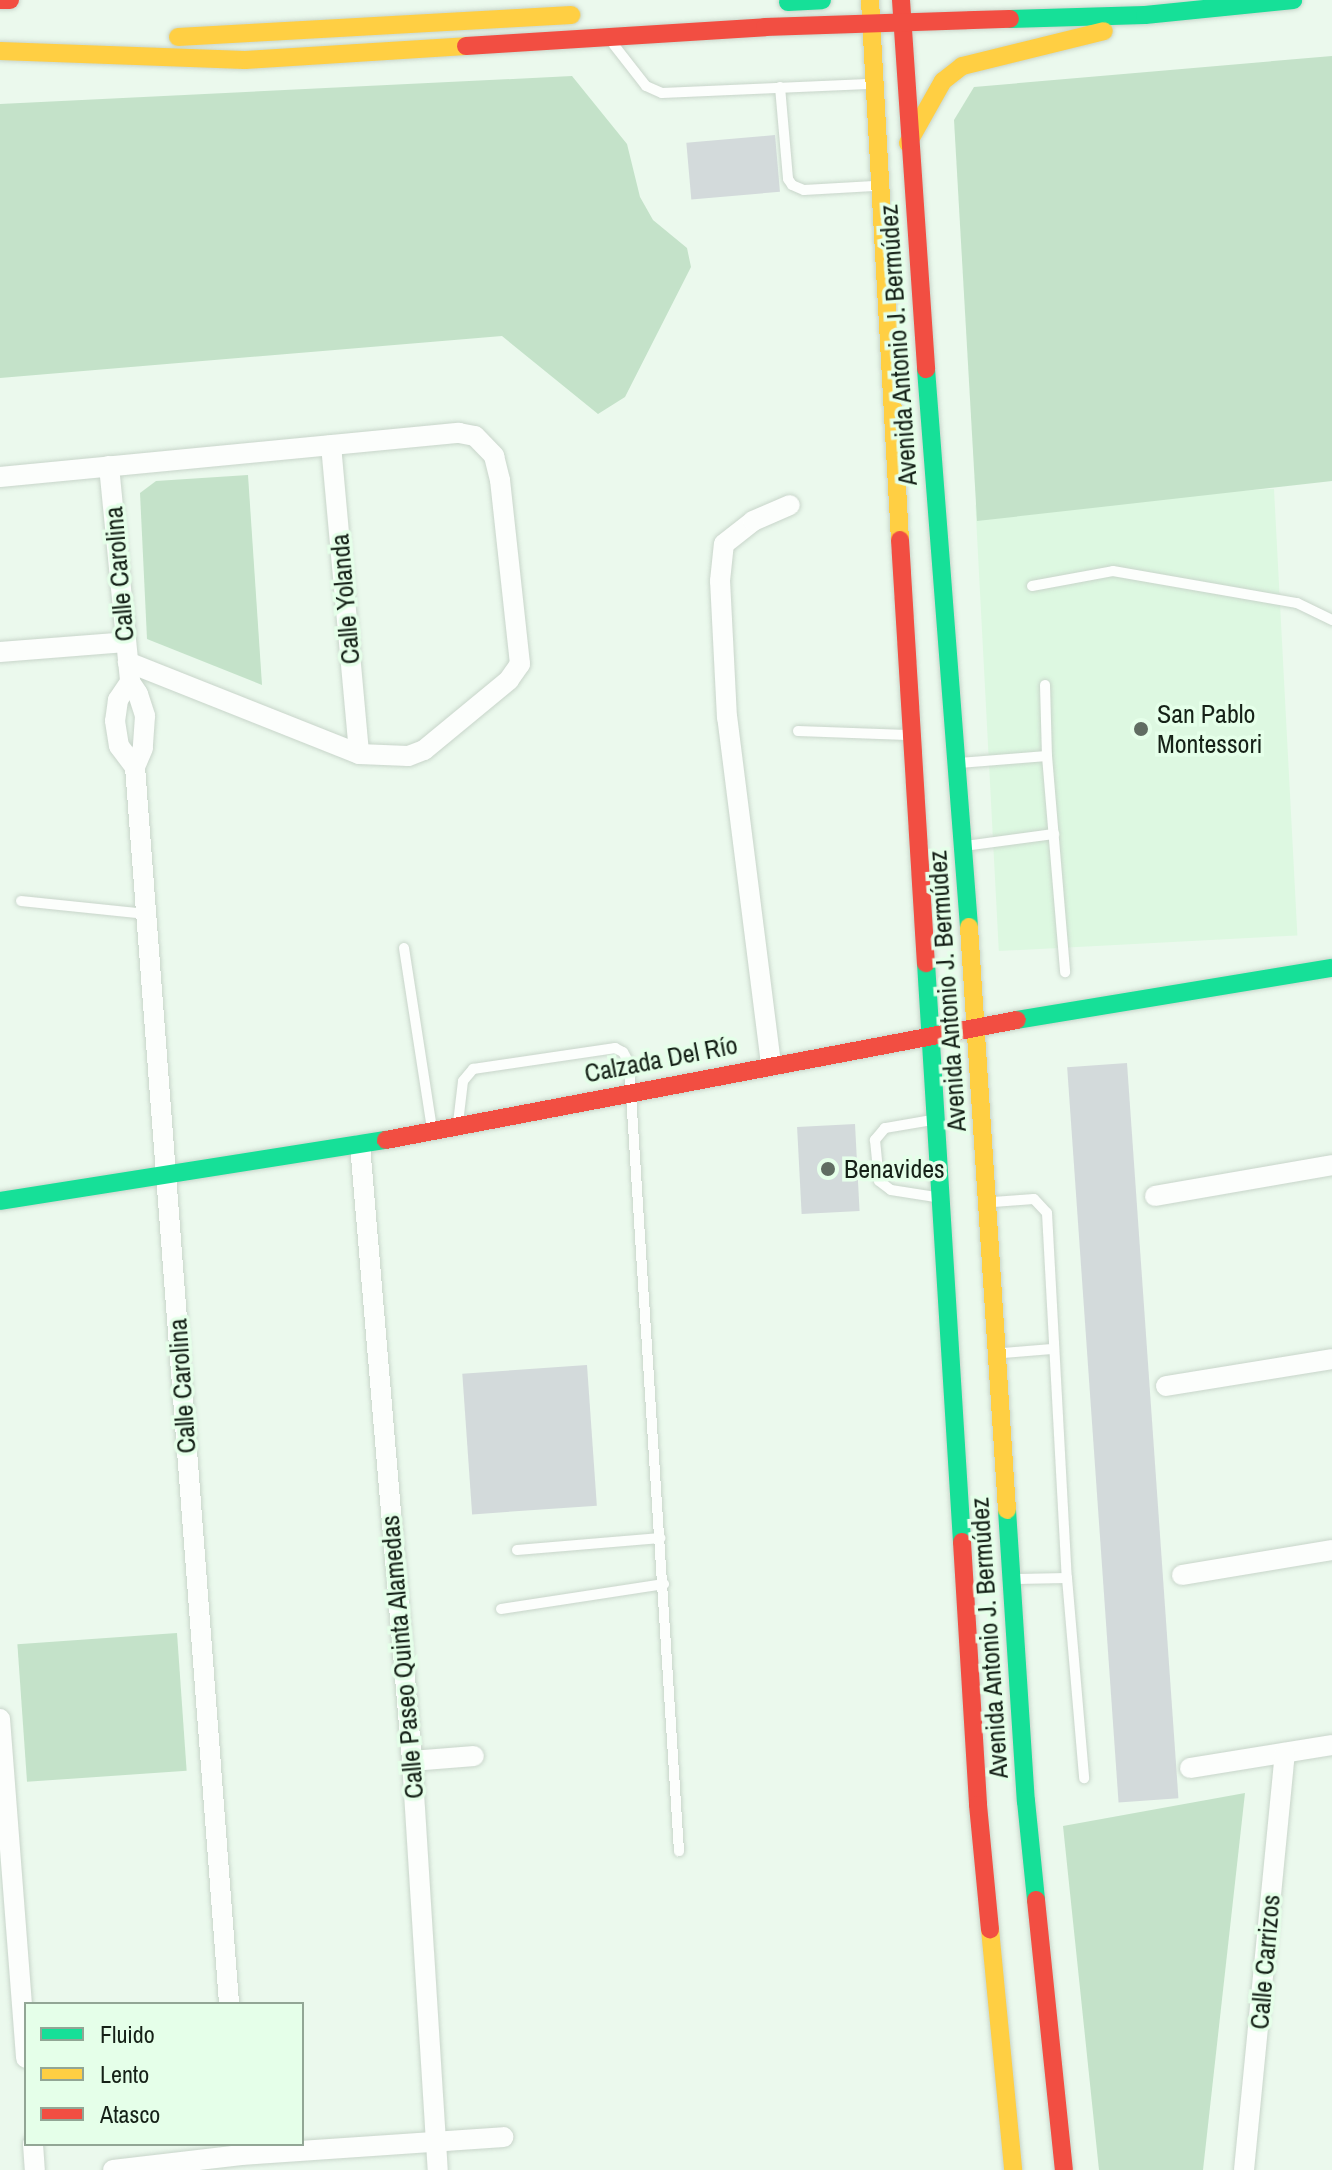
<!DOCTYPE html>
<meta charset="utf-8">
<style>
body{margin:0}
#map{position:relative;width:1332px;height:2170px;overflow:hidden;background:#ebf9ed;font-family:"Archivo Narrow",sans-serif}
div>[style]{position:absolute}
.built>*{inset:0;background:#ddf8e1;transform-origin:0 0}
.green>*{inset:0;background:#c4e2c9;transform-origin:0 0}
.building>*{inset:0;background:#d3dadb;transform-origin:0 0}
.roads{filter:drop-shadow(0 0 2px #c8d5ca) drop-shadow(0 0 2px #c8d5ca)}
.lane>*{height:10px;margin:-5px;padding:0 5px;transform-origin:5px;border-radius:5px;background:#fcfefc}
.street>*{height:20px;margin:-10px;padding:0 10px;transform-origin:10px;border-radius:10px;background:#fcfefc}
.fast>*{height:18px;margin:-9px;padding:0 9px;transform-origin:9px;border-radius:9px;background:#16e098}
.slow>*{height:18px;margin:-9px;padding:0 9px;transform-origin:9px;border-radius:9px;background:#ffcf43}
.jam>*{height:18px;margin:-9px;padding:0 9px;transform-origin:9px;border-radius:9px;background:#f24e42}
.bridges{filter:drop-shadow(0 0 2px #c8d5ca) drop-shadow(0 0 2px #c8d5ca)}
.fast-bridge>*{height:18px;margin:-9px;padding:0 9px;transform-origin:9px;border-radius:9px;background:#16e098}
.dots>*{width:22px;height:22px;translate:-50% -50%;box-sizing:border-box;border:4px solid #e5ffe9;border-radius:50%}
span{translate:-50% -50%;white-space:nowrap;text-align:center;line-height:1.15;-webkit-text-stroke:7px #e5ffe9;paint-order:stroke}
.street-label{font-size:26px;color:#152117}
.poi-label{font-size:26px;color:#152117}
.left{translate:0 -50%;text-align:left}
.legend{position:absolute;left:24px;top:2002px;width:280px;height:144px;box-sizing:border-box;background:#e5ffe9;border:2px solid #92a695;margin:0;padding:10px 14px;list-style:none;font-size:24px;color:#152117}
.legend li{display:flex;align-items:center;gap:16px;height:40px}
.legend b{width:40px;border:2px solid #92a695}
</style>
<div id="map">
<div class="built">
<div style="left:1274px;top:489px;width:447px;height:299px;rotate:87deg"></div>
</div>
<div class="green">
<div style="clip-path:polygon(1332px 56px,1332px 481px,977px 521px,954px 120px,974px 87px)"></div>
<div style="clip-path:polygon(572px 76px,627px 144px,640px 197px,653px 220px,687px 248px,691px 267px,625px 397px,598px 414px,502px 336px,0 378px,0 104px)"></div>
<div style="clip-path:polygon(248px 475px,262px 685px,147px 639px,140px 493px,156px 481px)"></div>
<div style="left:177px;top:1633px;width:138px;height:160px;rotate:86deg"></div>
<div style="clip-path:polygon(1245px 1793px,1203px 2170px,1099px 2170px,1063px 1826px)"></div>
</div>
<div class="building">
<div style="left:775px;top:135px;width:57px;height:89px;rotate:85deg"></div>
<div style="left:1127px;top:1063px;width:737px;height:60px;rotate:86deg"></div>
<div style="left:855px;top:1124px;width:87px;height:58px;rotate:87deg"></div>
<div style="left:587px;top:1365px;width:141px;height:125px;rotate:86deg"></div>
</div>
<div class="roads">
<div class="lane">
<div style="left:614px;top:45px;width:52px;rotate:52deg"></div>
<div style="left:646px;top:86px;width:17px;rotate:24deg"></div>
<div style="left:662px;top:93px;width:206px;rotate:-2.5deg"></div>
<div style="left:780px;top:87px;width:92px;rotate:85deg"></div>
<div style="left:788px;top:179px;width:7px;rotate:56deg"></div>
<div style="left:792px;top:185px;width:13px;rotate:23deg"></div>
<div style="left:804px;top:190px;width:70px;rotate:-3.3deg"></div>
<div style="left:1032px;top:586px;width:82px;rotate:-10.5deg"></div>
<div style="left:1113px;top:571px;width:187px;rotate:9.9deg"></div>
<div style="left:1297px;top:603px;width:39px;rotate:26deg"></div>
<div style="left:1045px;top:685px;width:71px;rotate:88.4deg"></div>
<div style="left:1047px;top:756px;width:217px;rotate:85.2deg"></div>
<div style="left:798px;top:731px;width:109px;rotate:2.1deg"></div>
<div style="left:959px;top:763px;width:88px;rotate:-4.5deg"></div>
<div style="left:965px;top:846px;width:90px;rotate:-7.7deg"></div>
<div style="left:21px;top:901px;width:126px;rotate:5.9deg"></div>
<div style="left:404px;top:948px;width:182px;rotate:81.2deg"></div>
<div style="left:932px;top:1120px;width:48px;rotate:170.3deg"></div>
<div style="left:885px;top:1128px;width:16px;rotate:130deg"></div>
<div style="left:875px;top:1140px;width:41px;rotate:84.4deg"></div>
<div style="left:879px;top:1181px;width:15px;rotate:37deg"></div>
<div style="left:891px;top:1190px;width:45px;rotate:9deg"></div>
<div style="left:458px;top:1123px;width:42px;rotate:-83.2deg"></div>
<div style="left:463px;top:1081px;width:16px;rotate:-50deg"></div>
<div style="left:473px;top:1069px;width:144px;rotate:-8.4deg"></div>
<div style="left:615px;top:1048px;width:9px;rotate:27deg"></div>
<div style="left:623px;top:1052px;width:13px;rotate:61deg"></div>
<div style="left:629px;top:1063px;width:790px;rotate:86.37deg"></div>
<div style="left:993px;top:1202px;width:41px;rotate:-4.2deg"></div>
<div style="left:1034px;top:1199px;width:19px;rotate:47deg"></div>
<div style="left:1047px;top:1213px;width:366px;rotate:86.9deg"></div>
<div style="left:1067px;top:1578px;width:50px;rotate:178.9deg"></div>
<div style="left:1003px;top:1353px;width:49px;rotate:-4.7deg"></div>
<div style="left:517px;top:1550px;width:144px;rotate:-4.8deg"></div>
<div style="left:1067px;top:1578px;width:201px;rotate:85.1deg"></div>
<div style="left:501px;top:1609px;width:165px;rotate:-8.7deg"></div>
</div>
<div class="street">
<div style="left:331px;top:445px;width:310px;rotate:84.8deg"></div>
<div style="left:109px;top:466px;width:217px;rotate:84.4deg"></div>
<div style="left:130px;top:682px;width:14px;rotate:56deg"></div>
<div style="left:138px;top:694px;width:23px;rotate:72deg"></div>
<div style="left:145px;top:716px;width:32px;rotate:94deg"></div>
<div style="left:143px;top:748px;width:21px;rotate:113deg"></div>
<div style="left:135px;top:767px;width:1241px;rotate:85.65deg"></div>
<div style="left:0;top:477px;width:461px;rotate:-5.5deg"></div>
<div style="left:459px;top:433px;width:16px;rotate:11deg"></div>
<div style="left:475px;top:436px;width:28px;rotate:46deg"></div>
<div style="left:494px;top:456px;width:25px;rotate:76deg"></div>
<div style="left:500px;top:480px;width:185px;rotate:83.8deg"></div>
<div style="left:520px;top:664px;width:19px;rotate:125deg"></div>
<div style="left:509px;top:680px;width:110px;rotate:140.5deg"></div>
<div style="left:424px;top:750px;width:17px;rotate:159deg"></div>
<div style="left:408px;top:756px;width:49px;rotate:-177.7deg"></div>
<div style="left:359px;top:754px;width:249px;rotate:-158.3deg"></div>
<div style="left:0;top:652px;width:126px;rotate:-4.5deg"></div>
<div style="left:130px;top:682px;width:22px;rotate:124deg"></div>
<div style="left:118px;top:700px;width:21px;rotate:98deg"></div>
<div style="left:115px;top:721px;width:25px;rotate:81deg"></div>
<div style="left:119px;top:746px;width:26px;rotate:53deg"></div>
<div style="left:771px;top:1064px;width:349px;rotate:-97.2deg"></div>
<div style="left:727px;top:718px;width:137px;rotate:-92.9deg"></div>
<div style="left:720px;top:581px;width:37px;rotate:-84deg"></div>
<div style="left:724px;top:544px;width:37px;rotate:-38deg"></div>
<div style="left:753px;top:521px;width:40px;rotate:-23.4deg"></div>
<div style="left:360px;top:1145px;width:618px;rotate:85.17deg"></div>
<div style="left:412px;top:1761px;width:410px;rotate:86.4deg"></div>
<div style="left:1155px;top:1196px;width:180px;rotate:-9.9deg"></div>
<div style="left:1166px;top:1386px;width:168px;rotate:-9.2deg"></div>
<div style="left:1182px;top:1575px;width:152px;rotate:-9.5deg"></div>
<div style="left:0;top:1719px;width:340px;rotate:85.6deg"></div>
<div style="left:412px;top:1761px;width:62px;rotate:-4.6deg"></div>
<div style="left:1190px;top:1768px;width:144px;rotate:-9.2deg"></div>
<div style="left:33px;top:2144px;width:26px;rotate:86deg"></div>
<div style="left:113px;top:2170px;width:129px;rotate:-6.7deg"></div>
<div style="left:241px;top:2155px;width:263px;rotate:-3.9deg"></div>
<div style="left:1244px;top:2170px;width:419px;rotate:-84.4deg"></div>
</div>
<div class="fast">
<div style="left:1010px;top:19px;width:135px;rotate:-1.7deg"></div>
<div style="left:1145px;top:15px;width:149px;rotate:-5.8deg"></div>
<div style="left:926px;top:369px;width:560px;rotate:85.59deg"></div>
<div style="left:926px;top:963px;width:580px;rotate:86.44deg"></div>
<div style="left:1017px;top:1020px;width:319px;rotate:-9.4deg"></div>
<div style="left:0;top:1201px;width:391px;rotate:-9deg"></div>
<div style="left:1007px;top:1510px;width:292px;rotate:86.3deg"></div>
<div style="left:1026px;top:1801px;width:100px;rotate:84.2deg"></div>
</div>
<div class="slow">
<div style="left:870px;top:0;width:541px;rotate:86.82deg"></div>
<div style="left:178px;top:37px;width:394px;rotate:-3.2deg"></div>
<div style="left:0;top:51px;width:245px;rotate:2.1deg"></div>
<div style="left:245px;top:60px;width:221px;rotate:-3.6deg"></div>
<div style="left:908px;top:143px;width:71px;rotate:-60.6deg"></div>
<div style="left:943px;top:81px;width:24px;rotate:-38deg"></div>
<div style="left:962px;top:66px;width:146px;rotate:-13.8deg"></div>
<div style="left:969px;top:927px;width:584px;rotate:86.27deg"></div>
<div style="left:990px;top:1929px;width:242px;rotate:84.5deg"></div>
</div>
<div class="jam">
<div style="left:0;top:0;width:10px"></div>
<div style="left:901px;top:0;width:370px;rotate:86.1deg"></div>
<div style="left:466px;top:46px;width:300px;rotate:-3.6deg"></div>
<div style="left:765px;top:27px;width:245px;rotate:-1.9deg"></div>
<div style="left:900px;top:540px;width:424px;rotate:86.5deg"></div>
<div style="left:386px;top:1140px;width:642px;rotate:-10.77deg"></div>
<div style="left:962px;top:1542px;width:263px;rotate:86.5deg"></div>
<div style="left:978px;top:1805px;width:125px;rotate:84.5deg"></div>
<div style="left:1036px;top:1900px;width:271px;rotate:84.1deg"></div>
</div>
</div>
<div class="bridges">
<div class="fast-bridge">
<div style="left:788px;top:2px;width:34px;rotate:-3deg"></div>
</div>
</div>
<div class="dots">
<div style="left:1141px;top:729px;background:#606d62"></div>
<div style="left:828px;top:1169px;background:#606d62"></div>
</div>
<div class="street-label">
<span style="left:898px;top:345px;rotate:-94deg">Avenida Antonio J. Bermúdez</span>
<span style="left:119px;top:574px;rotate:-95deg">Calle Carolina</span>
<span style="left:345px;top:599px;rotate:-95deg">Calle Yolanda</span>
<span style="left:947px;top:991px;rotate:-94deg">Avenida Antonio J. Bermúdez</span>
<span style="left:661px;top:1059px;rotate:-11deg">Calzada Del Río</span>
<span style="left:182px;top:1386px;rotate:-94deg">Calle Carolina</span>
<span style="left:989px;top:1638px;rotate:-94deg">Avenida Antonio J. Bermúdez</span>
<span style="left:402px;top:1657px;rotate:-95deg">Calle Paseo Quinta Alamedas</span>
<span style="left:1265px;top:1962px;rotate:-85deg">Calle Carrizos</span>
</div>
<div class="poi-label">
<span class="left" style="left:1157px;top:729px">San Pablo<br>Montessori</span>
<span class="left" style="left:844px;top:1169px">Benavides</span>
</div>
<ul class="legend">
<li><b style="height:10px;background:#16e098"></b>Fluido</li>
<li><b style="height:10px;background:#ffcf43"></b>Lento</li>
<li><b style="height:10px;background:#f24e42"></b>Atasco</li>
</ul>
</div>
